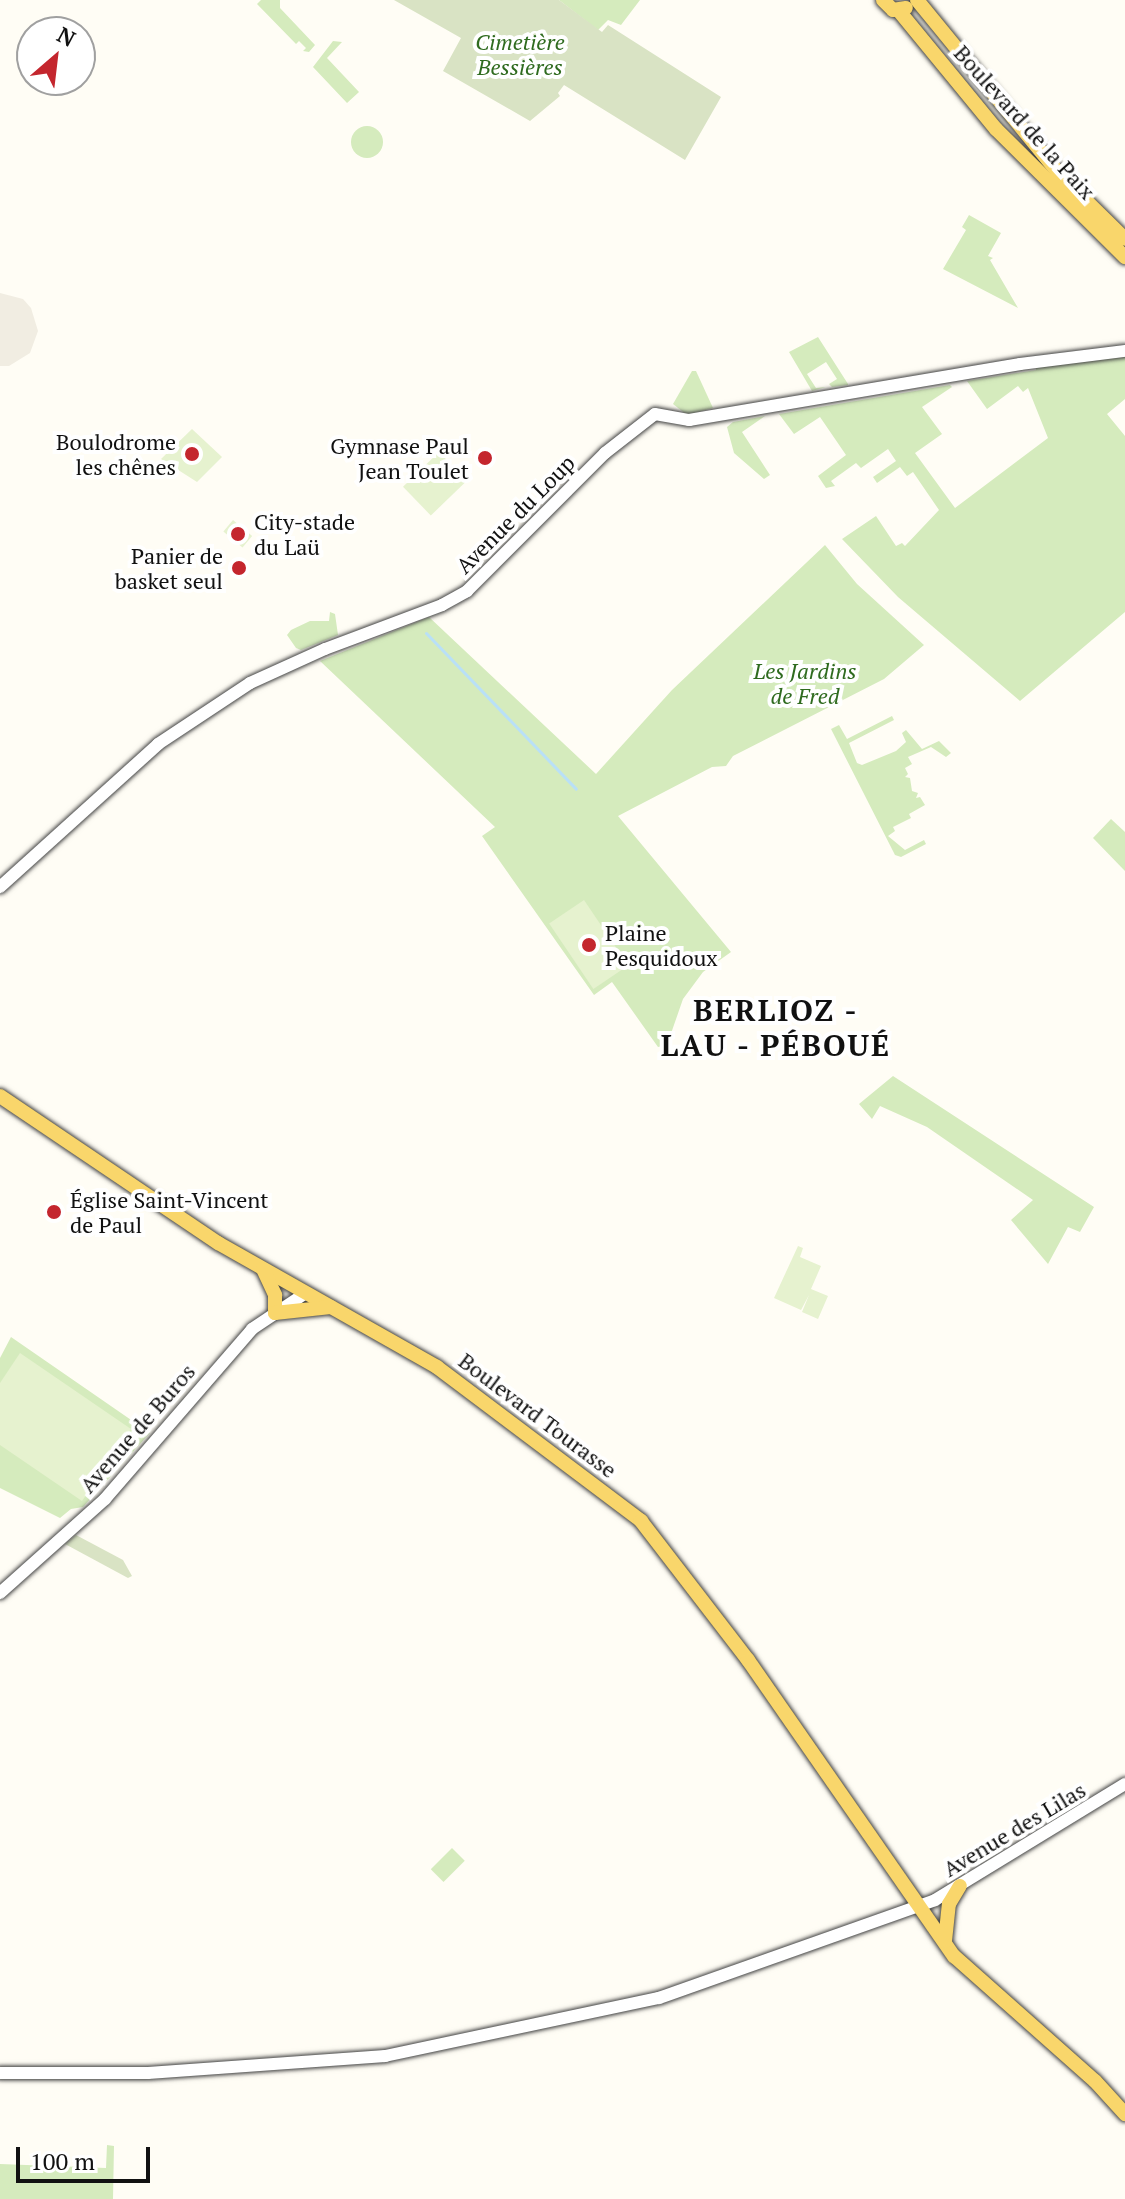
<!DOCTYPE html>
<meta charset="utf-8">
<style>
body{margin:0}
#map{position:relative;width:1125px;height:2199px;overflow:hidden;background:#fffdf5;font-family:"PT Serif",serif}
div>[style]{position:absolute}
.green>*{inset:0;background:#d5ebbd;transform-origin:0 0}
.round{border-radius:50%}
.cemetery>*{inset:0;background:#d9e3c4}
.pitch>*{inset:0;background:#e6f2cf;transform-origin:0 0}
.plaza>*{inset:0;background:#f1ede2}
.stream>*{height:3px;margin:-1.5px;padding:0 1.5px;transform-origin:1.5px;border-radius:1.5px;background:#b9e0f7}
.roads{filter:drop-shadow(0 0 2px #444) drop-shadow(0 0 2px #444)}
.minor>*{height:12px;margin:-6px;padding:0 6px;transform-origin:6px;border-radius:6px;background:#fff}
.major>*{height:14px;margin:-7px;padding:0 7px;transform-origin:7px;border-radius:7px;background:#f9d66b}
.dots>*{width:22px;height:22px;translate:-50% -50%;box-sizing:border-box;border:4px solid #fff;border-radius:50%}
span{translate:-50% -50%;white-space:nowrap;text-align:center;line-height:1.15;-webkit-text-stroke:8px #fff;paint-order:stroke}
.park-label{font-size:22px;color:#2f6b1f;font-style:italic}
.street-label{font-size:22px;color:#111}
.poi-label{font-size:22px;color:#111}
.right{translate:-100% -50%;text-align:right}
.left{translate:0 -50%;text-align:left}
.district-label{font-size:30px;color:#111;font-weight:700;letter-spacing:2px}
.north{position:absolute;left:16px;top:16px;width:80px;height:80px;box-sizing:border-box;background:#fff;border:2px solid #a0a0a0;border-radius:50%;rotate:28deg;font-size:22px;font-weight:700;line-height:32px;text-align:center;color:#111}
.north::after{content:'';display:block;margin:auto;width:28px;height:36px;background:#c4262e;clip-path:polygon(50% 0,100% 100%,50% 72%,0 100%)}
.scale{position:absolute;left:16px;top:2147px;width:134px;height:36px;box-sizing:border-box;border:4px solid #111;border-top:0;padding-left:10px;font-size:24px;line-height:28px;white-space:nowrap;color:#111;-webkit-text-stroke:6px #fff;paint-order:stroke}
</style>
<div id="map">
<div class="green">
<div style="clip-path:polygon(261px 0,280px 0,280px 8px,315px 45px,309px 52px,303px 51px,306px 48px,299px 41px,296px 44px,257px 4px)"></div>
<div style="clip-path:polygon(559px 0,640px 0,621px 25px,608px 20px,598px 30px)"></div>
<div style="clip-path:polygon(333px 41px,342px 42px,327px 58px,359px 92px,347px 103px,313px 67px)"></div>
<div class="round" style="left:351px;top:126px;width:32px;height:32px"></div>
<div style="clip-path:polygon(969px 215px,1001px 233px,988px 256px,993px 258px,990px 260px,1018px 308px,943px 269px,966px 230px,962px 227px)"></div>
<div style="clip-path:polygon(818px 337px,848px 384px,848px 385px,832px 387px,829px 384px,837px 379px,826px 362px,807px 374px,816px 388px,826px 387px,812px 391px,789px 352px)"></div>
<div style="clip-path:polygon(1125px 354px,1125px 399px,1107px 414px,1125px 436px,1125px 612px,1020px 701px,898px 597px,842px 539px,876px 516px,896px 546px,902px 543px,905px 546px,939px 510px,913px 472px,907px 476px,900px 467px,877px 483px,873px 477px,896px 461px,888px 449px,861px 468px,856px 463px,831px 481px,835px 486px,826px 488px,818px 476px,846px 455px,820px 417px,794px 434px,779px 414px,950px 385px,952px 387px,922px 407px,942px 434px,915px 453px,955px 508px,1048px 438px,1028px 388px,1023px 392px,1018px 386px,987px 409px,967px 381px,1036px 370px,1036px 366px)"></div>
<div style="clip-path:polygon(692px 371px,696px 371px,713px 408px,687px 415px,673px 404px)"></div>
<div style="clip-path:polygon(765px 416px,742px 432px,770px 475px,764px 479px,734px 453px,727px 427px,733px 422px)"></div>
<div style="clip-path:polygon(825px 545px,857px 584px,924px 645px,884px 679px,733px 756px,726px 766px,712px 767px,618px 816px,731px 952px,703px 972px,683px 999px,667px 1045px,658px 1047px,612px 982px,594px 995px,482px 836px,495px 827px,320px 661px,429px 617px,596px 774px,672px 690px)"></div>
<div style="clip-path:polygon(330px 612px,335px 614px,338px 635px,301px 650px,296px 648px,287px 635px,291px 630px,310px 621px,329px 621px)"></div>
<div style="clip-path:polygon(892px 716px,894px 720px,849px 743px,857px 763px,862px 765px,896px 751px,906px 742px,902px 733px,906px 730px,922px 749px,939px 741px,951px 753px,946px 757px,931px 747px,908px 757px,912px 764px,905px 768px,908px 774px,905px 777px,910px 778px,912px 791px,918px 793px,916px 798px,920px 797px,925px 805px,909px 814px,911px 818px,893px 827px,895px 831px,888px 836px,905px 850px,924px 840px,926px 844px,901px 857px,895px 855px,831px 729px,839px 725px,847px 739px)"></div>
<div style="clip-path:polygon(1111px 819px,1125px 832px,1125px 871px,1093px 838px)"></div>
<div style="clip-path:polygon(893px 1076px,1094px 1207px,1080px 1232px,1068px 1227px,1048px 1264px,1011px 1220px,1033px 1200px,927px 1127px,880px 1106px,872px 1119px,859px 1104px)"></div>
<div style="clip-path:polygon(11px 1337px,150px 1433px,83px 1507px,71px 1509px,60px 1518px,0 1488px,0 1358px)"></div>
<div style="left:452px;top:1848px;width:18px;height:30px;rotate:45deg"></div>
<div style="clip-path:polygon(107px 2145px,114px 2146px,113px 2199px,0 2199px,0 2164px,106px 2168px)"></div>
</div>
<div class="cemetery">
<div style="clip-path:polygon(394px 0,559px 0,602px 32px,608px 25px,721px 97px,685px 160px,564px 85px,558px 93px,560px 96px,530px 121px,443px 71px,461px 38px)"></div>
<div style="clip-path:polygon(76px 1535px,123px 1560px,132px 1576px,128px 1578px,65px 1544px)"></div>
</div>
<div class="pitch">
<div style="clip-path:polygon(192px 429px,222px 457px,197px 482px,161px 459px)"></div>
<div style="left:439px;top:452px;width:40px;height:50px;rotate:46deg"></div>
<div style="left:233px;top:520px;width:25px;height:15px;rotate:40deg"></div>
<div style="left:584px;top:900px;width:79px;height:42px;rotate:56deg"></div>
<div style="clip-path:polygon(798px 1246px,803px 1248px,800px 1257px,821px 1266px,811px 1289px,828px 1296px,818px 1319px,802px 1312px,809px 1295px,801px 1310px,774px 1298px)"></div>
<div style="clip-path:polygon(20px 1353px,131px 1429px,82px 1501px,0 1445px,0 1383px)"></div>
</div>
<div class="plaza">
<div style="clip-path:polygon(0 293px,23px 299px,31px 308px,38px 331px,30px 353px,9px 366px,0 366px)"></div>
</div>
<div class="stream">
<div style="left:426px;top:633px;width:216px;rotate:46.1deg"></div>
</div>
<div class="roads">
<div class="minor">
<div style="left:0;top:887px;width:213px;rotate:-42.1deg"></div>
<div style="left:158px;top:744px;width:110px;rotate:-33.5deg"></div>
<div style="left:250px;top:683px;width:82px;rotate:-24.4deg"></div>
<div style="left:325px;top:649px;width:125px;rotate:-20.6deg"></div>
<div style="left:442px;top:605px;width:29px;rotate:-29deg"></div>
<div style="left:467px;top:591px;width:195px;rotate:-45deg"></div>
<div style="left:605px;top:453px;width:63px;rotate:-38deg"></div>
<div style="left:655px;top:414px;width:35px;rotate:10deg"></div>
<div style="left:689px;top:420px;width:336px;rotate:-9.6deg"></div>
<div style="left:1020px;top:364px;width:106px;rotate:-7.1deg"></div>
<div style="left:0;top:1593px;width:141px;rotate:-41.8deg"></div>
<div style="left:105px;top:1499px;width:225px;rotate:-49.1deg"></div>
<div style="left:252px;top:1329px;width:65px;rotate:-33.7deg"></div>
<div style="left:0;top:2073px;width:148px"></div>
<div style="left:148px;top:2073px;width:238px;rotate:-4.1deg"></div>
<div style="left:385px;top:2056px;width:280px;rotate:-12deg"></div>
<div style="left:659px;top:1998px;width:293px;rotate:-19.5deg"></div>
<div style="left:935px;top:1900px;width:223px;rotate:-31.4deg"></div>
</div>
<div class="major">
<div style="left:883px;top:0;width:14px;rotate:45deg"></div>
<div style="left:893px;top:10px;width:13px;rotate:-9deg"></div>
<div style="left:917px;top:0;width:229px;rotate:50.7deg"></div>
<div style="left:1062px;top:177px;width:88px;rotate:44.5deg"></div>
<div style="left:899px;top:11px;width:153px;rotate:50.6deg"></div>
<div style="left:996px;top:129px;width:182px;rotate:44.8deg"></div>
<div style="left:0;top:1096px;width:263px;rotate:34deg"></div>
<div style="left:218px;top:1243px;width:252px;rotate:29.5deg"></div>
<div style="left:437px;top:1367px;width:256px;rotate:37deg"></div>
<div style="left:641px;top:1521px;width:175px;rotate:52.4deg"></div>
<div style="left:748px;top:1660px;width:361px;rotate:55.2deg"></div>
<div style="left:954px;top:1956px;width:188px;rotate:41.6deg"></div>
<div style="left:1095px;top:2081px;width:45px;rotate:47.7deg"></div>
<div style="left:263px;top:1269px;width:29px;rotate:65deg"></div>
<div style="left:275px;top:1295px;width:18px;rotate:90deg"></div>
<div style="left:275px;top:1313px;width:56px;rotate:-6.1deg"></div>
<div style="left:945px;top:1941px;width:37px;rotate:-84deg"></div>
<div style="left:949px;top:1904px;width:21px;rotate:-59deg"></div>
</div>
</div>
<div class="dots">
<div style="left:192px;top:454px;background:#c4262e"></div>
<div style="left:485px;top:458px;background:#c4262e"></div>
<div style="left:238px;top:534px;background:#c4262e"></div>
<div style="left:239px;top:568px;background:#c4262e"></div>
<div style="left:589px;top:945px;background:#c4262e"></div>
<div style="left:54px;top:1212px;background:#c4262e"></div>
</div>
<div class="park-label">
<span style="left:520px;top:54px">Cimetière<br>Bessières</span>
<span style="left:805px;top:683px">Les Jardins<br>de Fred</span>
</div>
<div class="street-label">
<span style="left:1025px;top:122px;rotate:48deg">Boulevard de la Paix</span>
<span style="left:515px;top:514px;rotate:-45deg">Avenue du Loup</span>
<span style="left:538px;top:1415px;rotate:37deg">Boulevard Tourasse</span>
<span style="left:137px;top:1428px;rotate:-49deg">Avenue de Buros</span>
<span style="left:1014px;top:1829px;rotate:-31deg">Avenue des Lilas</span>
</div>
<div class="poi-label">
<span class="right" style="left:176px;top:454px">Boulodrome<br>les chênes</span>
<span class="right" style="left:469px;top:458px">Gymnase Paul<br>Jean Toulet</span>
<span class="left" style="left:254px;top:534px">City-stade<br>du Laü</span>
<span class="right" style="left:223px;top:568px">Panier de<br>basket seul</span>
<span class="left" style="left:605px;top:945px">Plaine<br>Pesquidoux</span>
<span class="left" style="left:70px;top:1212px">Église Saint-Vincent<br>de Paul</span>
</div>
<div class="district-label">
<span style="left:776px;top:1027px">BERLIOZ -<br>LAU - PÉBOUÉ</span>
</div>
<div class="north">N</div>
<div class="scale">100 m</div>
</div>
